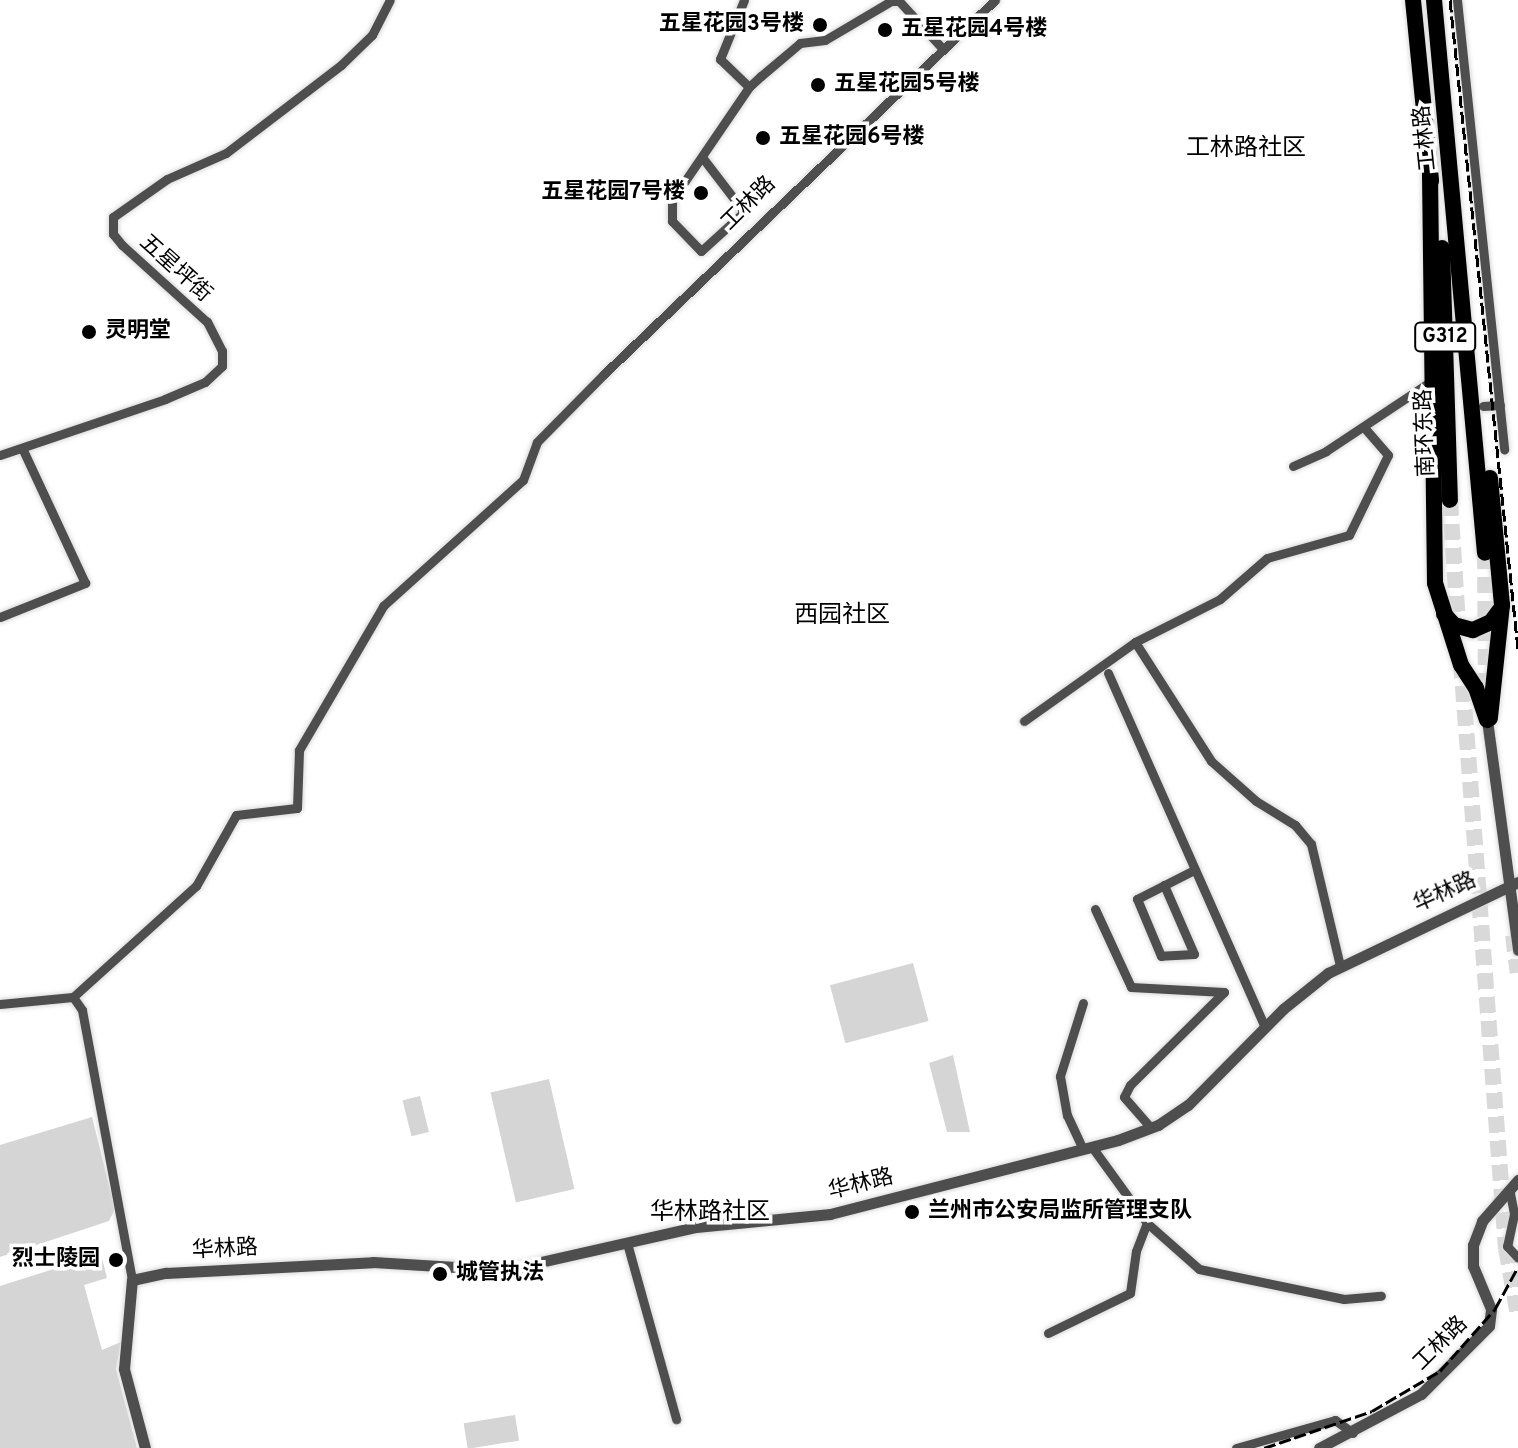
<!DOCTYPE html>
<meta charset="utf-8">
<style>
body{margin:0}
#map{position:relative;width:1518px;height:1448px;overflow:hidden;background:#fff;font-family:Overpass,"Noto Sans SC",sans-serif}
div>[style]{position:absolute}
.green>*{inset:0;background:#d5d5d5;transform-origin:0 0}
.trunk-tunnel>*{height:16px;margin-top:-8px;transform-origin:0;background:repeating-linear-gradient(90deg,#d9d9d9 0 16px,transparent 0 24px)}
.roads{filter:drop-shadow(0 0 2px #dbdbdb) drop-shadow(0 0 2px #dbdbdb)}
.minor>*{height:9px;margin:-4.5px;padding:0 4.5px;transform-origin:4.5px;border-radius:4.5px;background:#4e4e4e}
.tertiary>*{height:11px;margin:-5.5px;padding:0 5.5px;transform-origin:5.5px;border-radius:5.5px;background:#4e4e4e}
.trunk>*{height:16px;margin:-8px;padding:0 8px;transform-origin:8px;border-radius:8px;background:#000}
.rail>*{height:3px;margin-top:-1.5px;transform-origin:0;background:repeating-linear-gradient(90deg,#000 0 12px,transparent 0 16px)}
.dots>*{width:22px;height:22px;translate:-50% -50%;box-sizing:border-box;border:4px solid #fff;border-radius:50%}
span{translate:-50% -50%;white-space:nowrap;text-align:center;line-height:1.15;-webkit-text-stroke:7px #fff;paint-order:stroke}
.shield-label span{padding:2px 6px;background:#fff;border:2px solid;border-radius:6px;-webkit-text-stroke-width:0}
.shield-label{font-size:20px;color:#000;font-weight:700}
.poi-label{font-size:22px;color:#000;font-weight:700}
.right{translate:-100% -50%;text-align:right}
.left{translate:0 -50%;text-align:left}
.street-label{font-size:22px;color:#000}
.neighbourhood-label{font-size:24px;color:#000}
</style>
<div id="map">
<div class="green">
<div style="left:913px;top:963px;width:60px;height:86px;rotate:75deg"></div>
<div style="clip-path:polygon(953px 1055px,970px 1132px,947px 1132px,929px 1063px)"></div>
<div style="left:549px;top:1079px;width:113px;height:60px;rotate:77deg"></div>
<div style="left:420px;top:1096px;width:37px;height:18px;rotate:76deg"></div>
<div style="clip-path:polygon(92px 1117px,115px 1209px,109px 1221px,0 1257px,0 1145px)"></div>
<div style="clip-path:polygon(101px 1254px,107px 1278px,84px 1285px,102px 1350px,121px 1342px,116px 1369px,137px 1448px,0 1448px,0 1286px)"></div>
<div style="left:515px;top:1415px;width:26px;height:52px;rotate:81deg"></div>
</div>
<div class="trunk-tunnel">
<div style="left:1450px;top:500px;width:139px;rotate:86.3deg"></div>
<div style="left:1485px;top:553px;width:152px;rotate:89.6deg"></div>
<div style="left:1461px;top:662px;width:588px;rotate:85.61deg"></div>
<div style="left:1506px;top:1248px;width:69px;rotate:80deg"></div>
<div style="left:1513px;top:935px;width:38px;rotate:83deg"></div>
</div>
<div class="roads">
<div class="minor">
<div style="left:744px;top:0;width:64px;rotate:112.1deg"></div>
<div style="left:720px;top:59px;width:40px;rotate:44deg"></div>
<div style="left:1457px;top:0;width:452px;rotate:84deg"></div>
<div style="left:702px;top:157px;width:69px;rotate:52.6deg"></div>
<div style="left:744px;top:212px;width:58px;rotate:137.8deg"></div>
<div style="left:701px;top:251px;width:42px;rotate:-134deg"></div>
<div style="left:672px;top:221px;width:21px;rotate:-90deg"></div>
<div style="left:672px;top:200px;width:137px;rotate:-55.7deg"></div>
<div style="left:749px;top:87px;width:16px;rotate:-43deg"></div>
<div style="left:761px;top:76px;width:51px;rotate:-40.2deg"></div>
<div style="left:800px;top:43px;width:25px;rotate:-7deg"></div>
<div style="left:825px;top:40px;width:77px;rotate:-30.6deg"></div>
<div style="left:891px;top:1px;width:8px"></div>
<div style="left:899px;top:1px;width:65px;rotate:47.5deg"></div>
<div style="left:1483px;top:406px;width:17px;rotate:-3deg"></div>
<div style="left:0;top:455px;width:174px;rotate:-18.7deg"></div>
<div style="left:165px;top:399px;width:43px;rotate:-23deg"></div>
<div style="left:205px;top:382px;width:23px;rotate:-43deg"></div>
<div style="left:222px;top:366px;width:15px;rotate:-90deg"></div>
<div style="left:222px;top:351px;width:33px;rotate:-117deg"></div>
<div style="left:207px;top:322px;width:115px;rotate:-137.8deg"></div>
<div style="left:122px;top:245px;width:14px;rotate:-129deg"></div>
<div style="left:113px;top:234px;width:17px;rotate:-90deg"></div>
<div style="left:113px;top:217px;width:66px;rotate:-35.1deg"></div>
<div style="left:167px;top:179px;width:64px;rotate:-23.8deg"></div>
<div style="left:226px;top:153px;width:145px;rotate:-37.4deg"></div>
<div style="left:341px;top:65px;width:43px;rotate:-44.1deg"></div>
<div style="left:372px;top:35px;width:39px;rotate:-63deg"></div>
<div style="left:1293px;top:466px;width:36px;rotate:-24deg"></div>
<div style="left:1326px;top:451px;width:128px;rotate:-33.6deg"></div>
<div style="left:0;top:617px;width:92px;rotate:-21.8deg"></div>
<div style="left:85px;top:583px;width:149px;rotate:-115deg"></div>
<div style="left:1135px;top:642px;width:141px;rotate:57.4deg"></div>
<div style="left:1211px;top:761px;width:60px;rotate:41.6deg"></div>
<div style="left:1256px;top:801px;width:46px;rotate:31.6deg"></div>
<div style="left:1295px;top:825px;width:25px;rotate:50deg"></div>
<div style="left:1311px;top:844px;width:125px;rotate:76.6deg"></div>
<div style="left:1108px;top:673px;width:387px;rotate:66.1deg"></div>
<div style="left:1024px;top:721px;width:136px;rotate:-35.4deg"></div>
<div style="left:1135px;top:642px;width:95px;rotate:-26.8deg"></div>
<div style="left:1220px;top:599px;width:62px;rotate:-41.1deg"></div>
<div style="left:1267px;top:558px;width:85px;rotate:-15.7deg"></div>
<div style="left:1349px;top:535px;width:89px;rotate:-64deg"></div>
<div style="left:1388px;top:455px;width:37px;rotate:-131deg"></div>
<div style="left:1164px;top:885px;width:75px;rotate:66.5deg"></div>
<div style="left:1194px;top:954px;width:33px;rotate:177deg"></div>
<div style="left:1161px;top:956px;width:62px;rotate:-112.8deg"></div>
<div style="left:1137px;top:899px;width:64px;rotate:-27deg"></div>
<div style="left:1095px;top:909px;width:86px;rotate:65.2deg"></div>
<div style="left:1131px;top:987px;width:93px;rotate:3.1deg"></div>
<div style="left:1224px;top:992px;width:132px;rotate:135.3deg"></div>
<div style="left:1130px;top:1085px;width:13px;rotate:117deg"></div>
<div style="left:1124px;top:1097px;width:41px;rotate:48.9deg"></div>
<div style="left:73px;top:997px;width:16px;rotate:55deg"></div>
<div style="left:82px;top:1010px;width:275px;rotate:79.5deg"></div>
<div style="left:1083px;top:1003px;width:77px;rotate:107.5deg"></div>
<div style="left:1060px;top:1076px;width:40px;rotate:80deg"></div>
<div style="left:1067px;top:1115px;width:38px;rotate:65deg"></div>
<div style="left:0;top:1004px;width:73px;rotate:-5.5deg"></div>
<div style="left:73px;top:997px;width:166px;rotate:-42.1deg"></div>
<div style="left:196px;top:886px;width:81px;rotate:-60.6deg"></div>
<div style="left:236px;top:815px;width:61px;rotate:-6.5deg"></div>
<div style="left:297px;top:808px;width:58px;rotate:-88deg"></div>
<div style="left:299px;top:750px;width:167px;rotate:-59.7deg"></div>
<div style="left:383px;top:606px;width:188px;rotate:-42deg"></div>
<div style="left:523px;top:480px;width:40px;rotate:-69.8deg"></div>
<div style="left:537px;top:442px;width:95px;rotate:-45.4deg"></div>
<div style="left:604px;top:374px;width:541px;rotate:-43.73deg"></div>
<div style="left:1092px;top:1147px;width:94px;rotate:54.1deg"></div>
<div style="left:1147px;top:1223px;width:69px;rotate:41.5deg"></div>
<div style="left:1199px;top:1269px;width:148px;rotate:11.7deg"></div>
<div style="left:1344px;top:1299px;width:37px;rotate:-5deg"></div>
<div style="left:1510px;top:1193px;width:21px;rotate:79deg"></div>
<div style="left:1514px;top:1214px;width:33px;rotate:102deg"></div>
<div style="left:1507px;top:1246px;width:16px;rotate:47deg"></div>
<div style="left:627px;top:1243px;width:183px;rotate:74.4deg"></div>
<div style="left:1048px;top:1333px;width:91px;rotate:-26deg"></div>
<div style="left:1130px;top:1293px;width:42px;rotate:-81.9deg"></div>
<div style="left:1136px;top:1251px;width:30px;rotate:-69deg"></div>
<div style="left:1236px;top:1448px;width:103px;rotate:-15.8deg"></div>
<div style="left:1335px;top:1420px;width:22px;rotate:36deg"></div>
</div>
<div class="tertiary">
<div style="left:1487px;top:720px;width:232px;rotate:82.3deg"></div>
<div style="left:145px;top:1448px;width:82px;rotate:-104.9deg"></div>
<div style="left:124px;top:1369px;width:89px;rotate:-84.9deg"></div>
<div style="left:132px;top:1280px;width:35px;rotate:-12deg"></div>
<div style="left:166px;top:1273px;width:207px;rotate:-3deg"></div>
<div style="left:373px;top:1262px;width:132px;rotate:3.5deg"></div>
<div style="left:505px;top:1270px;width:196px;rotate:-12.7deg"></div>
<div style="left:696px;top:1227px;width:135px;rotate:-5.5deg"></div>
<div style="left:830px;top:1214px;width:297px;rotate:-14.4deg"></div>
<div style="left:1118px;top:1140px;width:43px;rotate:-20.6deg"></div>
<div style="left:1158px;top:1125px;width:36px;rotate:-34deg"></div>
<div style="left:1188px;top:1105px;width:135px;rotate:-45.3deg"></div>
<div style="left:1283px;top:1009px;width:58px;rotate:-38.7deg"></div>
<div style="left:1328px;top:973px;width:211px;rotate:-25.6deg"></div>
<div style="left:1319px;top:1448px;width:115px;rotate:-27.9deg"></div>
<div style="left:1421px;top:1394px;width:96px;rotate:-45deg"></div>
<div style="left:1489px;top:1326px;width:17px;rotate:-83deg"></div>
<div style="left:1491px;top:1309px;width:47px;rotate:-112.7deg"></div>
<div style="left:1473px;top:1266px;width:21px;rotate:-90deg"></div>
<div style="left:1473px;top:1245px;width:26px;rotate:-69deg"></div>
<div style="left:1482px;top:1221px;width:55px;rotate:-48.7deg"></div>
</div>
<div class="trunk">
<div style="left:1413px;top:0;width:182px;rotate:84.3deg"></div>
<div style="left:1434px;top:0;width:555px;rotate:84.73deg"></div>
<div style="left:1430px;top:174px;width:409px;rotate:89.3deg"></div>
<div style="left:1435px;top:583px;width:86px;rotate:72.4deg"></div>
<div style="left:1461px;top:665px;width:27px;rotate:57deg"></div>
<div style="left:1476px;top:688px;width:34px;rotate:71deg"></div>
<div style="left:1442px;top:248px;width:252px;rotate:88.2deg"></div>
<div style="left:1490px;top:478px;width:128px;rotate:84.6deg"></div>
<div style="left:1502px;top:605px;width:114px;rotate:96.1deg"></div>
<div style="left:1444px;top:614px;width:15px;rotate:48deg"></div>
<div style="left:1454px;top:625px;width:20px;rotate:15deg"></div>
<div style="left:1473px;top:630px;width:20px;rotate:-24deg"></div>
<div style="left:1491px;top:622px;width:14px;rotate:-54deg"></div>
</div>
</div>
<div class="rail">
<div style="left:1450px;top:0;width:653px;rotate:84.02deg"></div>
<div style="left:1264px;top:1448px;width:114px;rotate:-18.9deg"></div>
<div style="left:1372px;top:1411px;width:79px;rotate:-30.5deg"></div>
<div style="left:1440px;top:1371px;width:83px;rotate:-48.4deg"></div>
<div style="left:1495px;top:1309px;width:48px;rotate:-61.3deg"></div>
</div>
<div class="dots">
<div style="left:820px;top:25px;background:#000"></div>
<div style="left:885px;top:30px;background:#000"></div>
<div style="left:818px;top:85px;background:#000"></div>
<div style="left:763px;top:138px;background:#000"></div>
<div style="left:701px;top:193px;background:#000"></div>
<div style="left:89px;top:332px;background:#000"></div>
<div style="left:912px;top:1212px;background:#000"></div>
<div style="left:116px;top:1260px;background:#000"></div>
<div style="left:440px;top:1274px;background:#000"></div>
</div>
<div class="shield-label">
<span style="left:1445px;top:337px">G312</span>
</div>
<div class="poi-label">
<span class="right" style="left:804px;top:25px">五星花园3号楼</span>
<span class="left" style="left:901px;top:30px">五星花园4号楼</span>
<span class="left" style="left:834px;top:85px">五星花园5号楼</span>
<span class="left" style="left:779px;top:138px">五星花园6号楼</span>
<span class="right" style="left:685px;top:193px">五星花园7号楼</span>
<span class="left" style="left:105px;top:332px">灵明堂</span>
<span class="left" style="left:928px;top:1212px">兰州市公安局监所管理支队</span>
<span class="right" style="left:100px;top:1260px">烈士陵园</span>
<span class="left" style="left:456px;top:1274px">城管执法</span>
</div>
<div class="street-label">
<span style="left:1426px;top:138px;rotate:-96deg">工林路</span>
<span style="left:749px;top:204px;rotate:-45deg">工林路</span>
<span style="left:175px;top:269px;rotate:42deg">五星坪街</span>
<span style="left:1426px;top:433px;rotate:-92deg">南环东路</span>
<span style="left:1445px;top:893px;rotate:-24deg">华林路</span>
<span style="left:861px;top:1185px;rotate:-14deg">华林路</span>
<span style="left:225px;top:1250px;rotate:-3deg">华林路</span>
<span style="left:1441px;top:1344px;rotate:-45deg">工林路</span>
</div>
<div class="neighbourhood-label">
<span style="left:1246px;top:150px">工林路社区</span>
<span style="left:842px;top:617px">西园社区</span>
<span style="left:710px;top:1214px">华林路社区</span>
</div>
</div>
